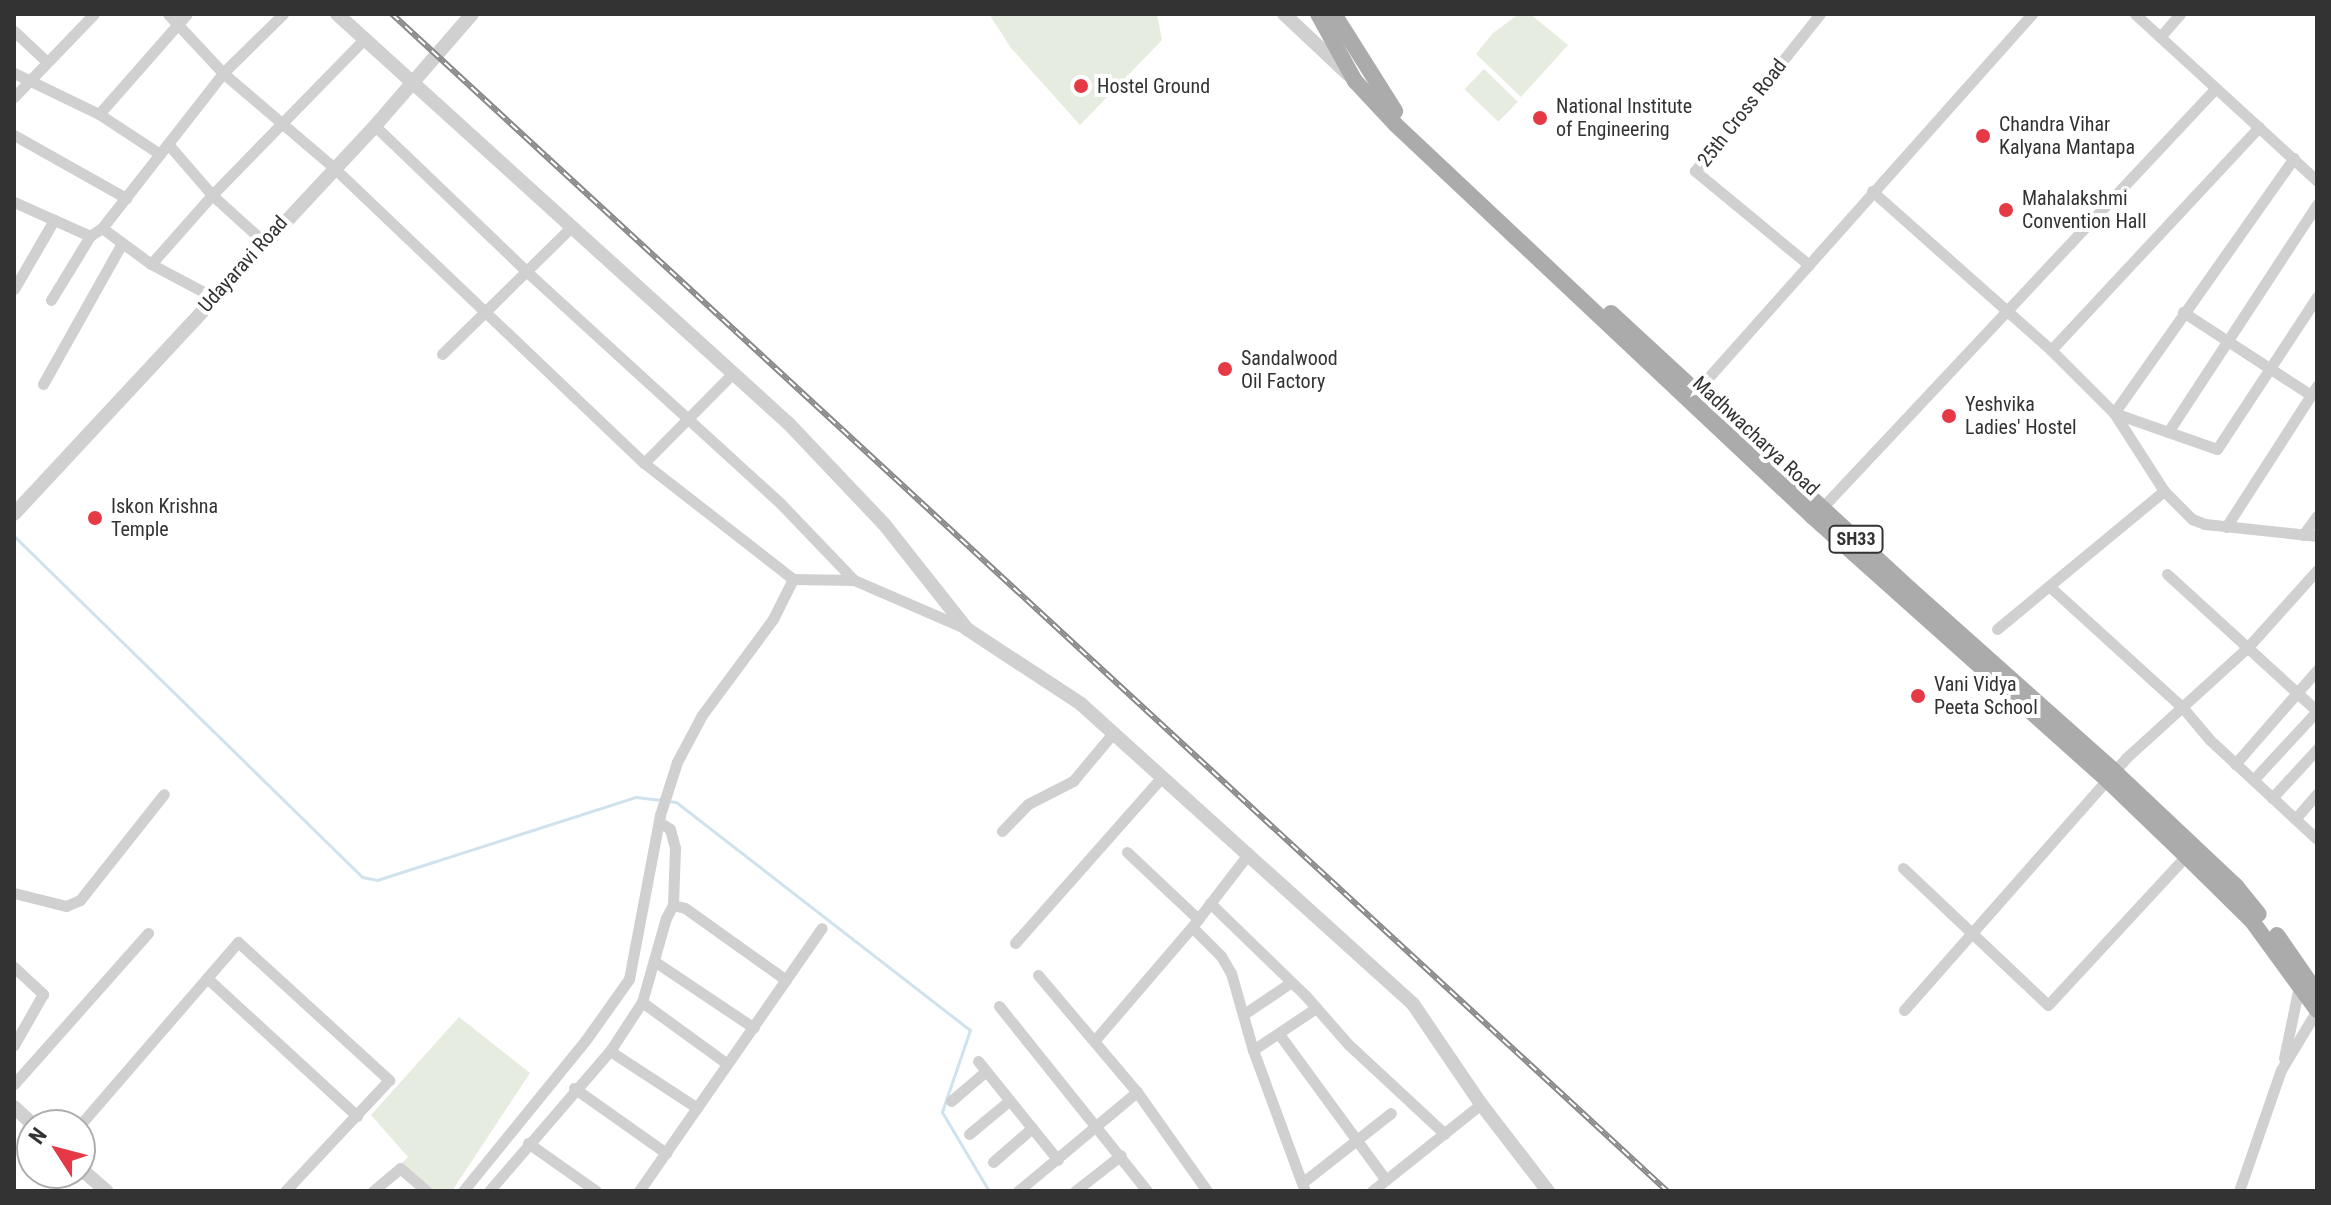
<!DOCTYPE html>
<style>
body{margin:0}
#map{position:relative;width:2331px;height:1205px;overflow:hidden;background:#fff;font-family:"Roboto Condensed",sans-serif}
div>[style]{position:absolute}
.green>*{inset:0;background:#e6ecdf;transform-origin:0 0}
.stream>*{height:3px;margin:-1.5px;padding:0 1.5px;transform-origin:1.5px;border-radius:1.5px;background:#cfe2ee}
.minor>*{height:11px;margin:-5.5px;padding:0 5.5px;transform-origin:5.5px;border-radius:5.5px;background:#d0d0d0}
.tertiary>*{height:14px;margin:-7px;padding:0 7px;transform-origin:7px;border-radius:7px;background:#d0d0d0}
.primary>*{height:16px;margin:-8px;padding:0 8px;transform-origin:8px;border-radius:8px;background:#ababab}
.rail>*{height:6px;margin-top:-3px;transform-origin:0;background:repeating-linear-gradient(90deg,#fff 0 9px,#888 0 18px);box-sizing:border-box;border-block:2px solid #888}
.dots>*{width:22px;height:22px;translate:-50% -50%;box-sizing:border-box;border:4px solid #fff;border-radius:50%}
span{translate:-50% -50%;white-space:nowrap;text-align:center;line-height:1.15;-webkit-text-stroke:8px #fff;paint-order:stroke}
.shield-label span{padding:2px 6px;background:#fff;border:2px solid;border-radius:6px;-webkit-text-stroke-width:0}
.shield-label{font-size:18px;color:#333;font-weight:700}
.poi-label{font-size:20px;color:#333}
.left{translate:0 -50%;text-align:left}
.street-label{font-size:20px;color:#333}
.frame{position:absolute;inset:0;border:16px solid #333;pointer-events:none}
.north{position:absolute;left:16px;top:1109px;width:80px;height:80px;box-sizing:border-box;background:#fff;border:2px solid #adadad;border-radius:50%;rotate:306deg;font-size:22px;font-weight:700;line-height:32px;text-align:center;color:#333}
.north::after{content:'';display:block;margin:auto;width:28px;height:36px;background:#e63946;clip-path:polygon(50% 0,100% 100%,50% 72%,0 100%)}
</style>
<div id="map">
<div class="green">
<div style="clip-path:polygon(989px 14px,1157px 14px,1162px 40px,1080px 125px,1011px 48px)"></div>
<div style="clip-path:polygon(1519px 14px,1530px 14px,1568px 45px,1521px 97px,1476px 54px,1493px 33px)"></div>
<div style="left:1484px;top:69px;width:47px;height:28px;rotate:44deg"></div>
<div style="clip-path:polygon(459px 1017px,530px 1073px,452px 1191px,434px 1191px,401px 1164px,408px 1157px,371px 1115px)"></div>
</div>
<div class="stream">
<div style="left:14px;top:536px;width:487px;rotate:44.4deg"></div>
<div style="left:362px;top:877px;width:15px;rotate:11deg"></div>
<div style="left:377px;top:880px;width:272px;rotate:-17.8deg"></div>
<div style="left:636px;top:797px;width:25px;rotate:7deg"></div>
<div style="left:668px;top:801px;width:8px;rotate:7deg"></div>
<div style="left:676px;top:802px;width:372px;rotate:37.8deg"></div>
<div style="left:970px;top:1030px;width:87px;rotate:108.9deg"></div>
<div style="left:942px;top:1112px;width:92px;rotate:59.3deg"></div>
</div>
<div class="minor">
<div style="left:168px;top:14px;width:81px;rotate:47deg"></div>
<div style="left:223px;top:73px;width:145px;rotate:40.5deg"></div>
<div style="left:333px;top:167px;width:429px;rotate:43.6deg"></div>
<div style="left:644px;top:463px;width:189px;rotate:37.9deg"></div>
<div style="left:793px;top:579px;width:61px;rotate:0.9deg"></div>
<div style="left:854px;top:580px;width:123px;rotate:23.4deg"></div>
<div style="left:2135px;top:14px;width:247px;rotate:42.5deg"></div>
<div style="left:14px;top:31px;width:45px;rotate:43.2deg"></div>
<div style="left:2160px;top:37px;width:30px;rotate:-49deg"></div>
<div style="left:14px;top:73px;width:94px;rotate:25.8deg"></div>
<div style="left:99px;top:114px;width:133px;rotate:-48.7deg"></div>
<div style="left:14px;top:97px;width:115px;rotate:-46.1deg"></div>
<div style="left:99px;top:114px;width:73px;rotate:33.3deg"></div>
<div style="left:375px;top:126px;width:209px;rotate:43.8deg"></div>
<div style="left:526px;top:271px;width:345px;rotate:42.4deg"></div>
<div style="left:781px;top:504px;width:105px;rotate:46.2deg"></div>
<div style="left:14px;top:135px;width:129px;rotate:29.4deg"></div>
<div style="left:168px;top:144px;width:67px;rotate:49.2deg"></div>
<div style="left:212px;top:195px;width:70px;rotate:42.1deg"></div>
<div style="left:1872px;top:191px;width:239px;rotate:41.6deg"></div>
<div style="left:2051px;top:350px;width:89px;rotate:45deg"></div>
<div style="left:2114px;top:413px;width:93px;rotate:57.3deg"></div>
<div style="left:2164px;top:491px;width:40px;rotate:45deg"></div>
<div style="left:2192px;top:519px;width:14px;rotate:21deg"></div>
<div style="left:2205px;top:524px;width:113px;rotate:6.1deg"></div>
<div style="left:14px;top:202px;width:83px;rotate:24.1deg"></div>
<div style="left:90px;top:236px;width:14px;rotate:-34deg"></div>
<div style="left:102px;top:228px;width:61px;rotate:36.3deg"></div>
<div style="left:151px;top:264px;width:92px;rotate:-48.5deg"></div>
<div style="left:212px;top:195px;width:218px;rotate:-45.7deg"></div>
<div style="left:102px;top:228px;width:197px;rotate:-52deg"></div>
<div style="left:223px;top:73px;width:84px;rotate:-44.5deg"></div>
<div style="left:151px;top:264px;width:70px;rotate:28deg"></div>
<div style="left:1809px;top:265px;width:148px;rotate:-140.5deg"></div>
<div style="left:1695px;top:171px;width:201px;rotate:-51.5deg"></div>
<div style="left:14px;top:289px;width:80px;rotate:-59.9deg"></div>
<div style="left:51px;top:300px;width:75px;rotate:-58.6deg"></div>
<div style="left:2183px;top:312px;width:153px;rotate:33deg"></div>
<div style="left:2051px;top:350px;width:305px;rotate:-47deg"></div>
<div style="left:442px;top:354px;width:180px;rotate:-44.5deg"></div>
<div style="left:43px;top:384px;width:162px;rotate:-60.7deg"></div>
<div style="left:1691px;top:397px;width:513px;rotate:-48.32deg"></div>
<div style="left:2114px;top:413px;width:312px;rotate:-54.8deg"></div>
<div style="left:2114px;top:413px;width:109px;rotate:19.3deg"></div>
<div style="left:2217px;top:449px;width:182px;rotate:-56.7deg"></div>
<div style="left:2168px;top:432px;width:272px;rotate:-56.8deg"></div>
<div style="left:644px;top:463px;width:125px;rotate:-45.3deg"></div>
<div style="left:1819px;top:511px;width:579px;rotate:-46.82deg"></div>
<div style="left:2226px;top:527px;width:168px;rotate:-57.2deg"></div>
<div style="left:2303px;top:535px;width:24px;rotate:-54deg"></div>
<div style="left:2167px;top:574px;width:203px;rotate:42.4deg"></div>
<div style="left:2317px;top:711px;width:94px;rotate:132.8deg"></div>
<div style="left:2049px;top:586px;width:181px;rotate:42.3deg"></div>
<div style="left:2183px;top:708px;width:42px;rotate:49.8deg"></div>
<div style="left:2210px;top:740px;width:146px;rotate:42.8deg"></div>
<div style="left:1997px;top:629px;width:217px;rotate:-39.6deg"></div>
<div style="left:2235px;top:764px;width:125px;rotate:-48.9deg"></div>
<div style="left:2272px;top:798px;width:67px;rotate:-47.4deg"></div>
<div style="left:2295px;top:819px;width:33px;rotate:-49deg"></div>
<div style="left:659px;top:822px;width:13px;rotate:32deg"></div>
<div style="left:670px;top:829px;width:20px;rotate:75deg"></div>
<div style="left:675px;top:848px;width:57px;rotate:92deg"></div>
<div style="left:1002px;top:831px;width:37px;rotate:-46deg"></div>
<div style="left:1028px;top:804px;width:51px;rotate:-27.1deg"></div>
<div style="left:1073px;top:781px;width:64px;rotate:-50.1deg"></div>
<div style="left:1127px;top:852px;width:98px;rotate:43.3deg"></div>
<div style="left:1903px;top:868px;width:199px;rotate:43.4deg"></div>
<div style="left:2048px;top:1005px;width:203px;rotate:-47.2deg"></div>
<div style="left:14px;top:893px;width:54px;rotate:14deg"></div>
<div style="left:66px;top:906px;width:15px;rotate:-23deg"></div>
<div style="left:80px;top:900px;width:135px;rotate:-51.6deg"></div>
<div style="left:1210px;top:903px;width:132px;rotate:44.1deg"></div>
<div style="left:1305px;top:995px;width:65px;rotate:48.7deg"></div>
<div style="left:1348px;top:1044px;width:132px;rotate:42.9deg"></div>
<div style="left:1192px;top:927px;width:41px;rotate:45deg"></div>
<div style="left:1221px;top:956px;width:20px;rotate:60deg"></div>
<div style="left:1231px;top:973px;width:80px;rotate:74.1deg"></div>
<div style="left:1253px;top:1050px;width:150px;rotate:69.8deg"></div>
<div style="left:1015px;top:943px;width:222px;rotate:-48.5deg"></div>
<div style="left:654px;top:961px;width:120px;rotate:33.8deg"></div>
<div style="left:14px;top:967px;width:40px;rotate:43deg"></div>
<div style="left:43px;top:994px;width:59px;rotate:119.6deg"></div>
<div style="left:1038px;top:975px;width:153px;rotate:49.8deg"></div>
<div style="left:1137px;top:1092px;width:121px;rotate:54.7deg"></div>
<div style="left:207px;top:978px;width:204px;rotate:42.6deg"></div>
<div style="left:642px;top:1002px;width:104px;rotate:36deg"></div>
<div style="left:999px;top:1006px;width:237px;rotate:51.3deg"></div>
<div style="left:1904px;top:1010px;width:336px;rotate:-48.6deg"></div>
<div style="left:2126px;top:758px;width:165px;rotate:-42.3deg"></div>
<div style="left:2248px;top:647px;width:103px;rotate:-48.1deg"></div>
<div style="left:1244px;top:1014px;width:55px;rotate:-34deg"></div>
<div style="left:1279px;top:1034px;width:180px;rotate:53.8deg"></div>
<div style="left:1095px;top:1040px;width:149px;rotate:-49.4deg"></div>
<div style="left:1192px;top:927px;width:93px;rotate:-52.4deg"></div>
<div style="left:1253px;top:1050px;width:76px;rotate:-33.7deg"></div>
<div style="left:610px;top:1051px;width:104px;rotate:33.2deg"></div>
<div style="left:2284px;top:1058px;width:74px;rotate:-78.2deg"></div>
<div style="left:978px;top:1061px;width:127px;rotate:51.1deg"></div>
<div style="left:14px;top:1084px;width:202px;rotate:-48.4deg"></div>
<div style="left:574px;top:1088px;width:113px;rotate:35.2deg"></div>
<div style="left:951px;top:1101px;width:46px;rotate:-40.6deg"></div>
<div style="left:80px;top:1125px;width:242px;rotate:-49.2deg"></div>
<div style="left:238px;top:942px;width:205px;rotate:42.4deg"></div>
<div style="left:389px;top:1080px;width:152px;rotate:133.1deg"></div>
<div style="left:969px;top:1134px;width:53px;rotate:-39.7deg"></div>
<div style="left:528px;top:1143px;width:83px;rotate:35.2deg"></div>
<div style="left:993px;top:1162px;width:52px;rotate:-41.1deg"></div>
<div style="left:1302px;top:1183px;width:113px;rotate:-38.2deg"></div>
<div style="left:373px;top:1191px;width:35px;rotate:-40deg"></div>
<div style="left:400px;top:1168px;width:35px;rotate:41deg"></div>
<div style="left:463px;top:1191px;width:193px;rotate:-50.9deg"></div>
<div style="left:585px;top:1041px;width:76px;rotate:-54.6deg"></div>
<div style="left:629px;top:979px;width:167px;rotate:-79.3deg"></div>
<div style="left:660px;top:815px;width:56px;rotate:-72.2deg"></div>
<div style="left:677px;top:762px;width:53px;rotate:-62deg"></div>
<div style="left:702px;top:715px;width:119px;rotate:-53.5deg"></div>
<div style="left:773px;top:619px;width:45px;rotate:-63.4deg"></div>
<div style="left:489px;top:1191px;width:185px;rotate:-49.2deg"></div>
<div style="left:610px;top:1051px;width:59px;rotate:-56.9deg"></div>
<div style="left:642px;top:1002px;width:87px;rotate:-74.1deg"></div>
<div style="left:666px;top:918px;width:15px;rotate:-62deg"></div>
<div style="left:673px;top:905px;width:12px;rotate:14deg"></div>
<div style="left:685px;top:908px;width:124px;rotate:35.5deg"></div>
<div style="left:639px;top:1191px;width:320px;rotate:-55.2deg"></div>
<div style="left:1018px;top:1191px;width:155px;rotate:-39.8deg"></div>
<div style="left:1075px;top:1191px;width:58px;rotate:-38deg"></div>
<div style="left:1372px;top:1191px;width:139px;rotate:-38.6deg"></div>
<div style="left:2239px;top:1191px;width:128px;rotate:-70.9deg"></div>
<div style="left:2281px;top:1070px;width:70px;rotate:-59deg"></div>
</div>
<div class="tertiary">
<div style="left:337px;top:14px;width:610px;rotate:42.21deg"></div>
<div style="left:789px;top:424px;width:138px;rotate:46.5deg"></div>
<div style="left:884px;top:524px;width:134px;rotate:51.7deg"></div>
<div style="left:967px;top:629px;width:136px;rotate:33.3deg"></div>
<div style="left:1081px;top:704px;width:447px;rotate:42.1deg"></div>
<div style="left:1413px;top:1004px;width:121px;rotate:55.8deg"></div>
<div style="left:1481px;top:1104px;width:110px;rotate:52.4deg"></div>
<div style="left:1284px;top:14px;width:89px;rotate:43.2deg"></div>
<div style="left:14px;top:514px;width:530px;rotate:-47.06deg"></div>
<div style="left:375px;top:126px;width:148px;rotate:-49.1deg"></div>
<div style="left:14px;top:1107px;width:26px;rotate:43deg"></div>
<div style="left:80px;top:1168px;width:35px;rotate:41deg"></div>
</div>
<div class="primary">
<div style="left:1318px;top:14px;width:77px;rotate:61.1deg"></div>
<div style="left:1355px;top:81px;width:60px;rotate:47deg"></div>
<div style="left:1396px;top:125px;width:572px;rotate:43.23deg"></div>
<div style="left:1813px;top:517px;width:394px;rotate:41.8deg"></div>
<div style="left:2107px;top:780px;width:110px;rotate:43.9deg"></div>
<div style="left:2186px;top:856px;width:93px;rotate:44.6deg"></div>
<div style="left:2252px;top:921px;width:110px;rotate:53.9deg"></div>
<div style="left:1334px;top:14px;width:115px;rotate:57.8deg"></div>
<div style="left:1611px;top:313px;width:407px;rotate:42.7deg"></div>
<div style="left:1910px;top:589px;width:273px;rotate:41.7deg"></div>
<div style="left:2114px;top:771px;width:168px;rotate:43.3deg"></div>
<div style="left:2236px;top:886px;width:36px;rotate:51deg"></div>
<div style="left:2277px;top:935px;width:70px;rotate:55.4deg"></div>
</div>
<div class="rail">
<div style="left:392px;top:14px;width:1735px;rotate:42.71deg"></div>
</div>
<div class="dots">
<div style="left:1081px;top:86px;background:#e63946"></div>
<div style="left:1540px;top:118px;background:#e63946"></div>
<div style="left:1983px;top:136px;background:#e63946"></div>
<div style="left:2006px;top:210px;background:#e63946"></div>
<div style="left:1225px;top:369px;background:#e63946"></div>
<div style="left:1949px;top:416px;background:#e63946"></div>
<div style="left:95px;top:518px;background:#e63946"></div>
<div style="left:1918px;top:696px;background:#e63946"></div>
</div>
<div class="shield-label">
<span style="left:1856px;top:539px">SH33</span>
</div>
<div class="poi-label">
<span class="left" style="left:1097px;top:86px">Hostel Ground</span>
<span class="left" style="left:1556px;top:118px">National Institute<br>of Engineering</span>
<span class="left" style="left:1999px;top:136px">Chandra Vihar<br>Kalyana Mantapa</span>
<span class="left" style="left:2022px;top:210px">Mahalakshmi<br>Convention Hall</span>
<span class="left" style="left:1241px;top:370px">Sandalwood<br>Oil Factory</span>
<span class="left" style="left:1965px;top:416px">Yeshvika<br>Ladies' Hostel</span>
<span class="left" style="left:111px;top:518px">Iskon Krishna<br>Temple</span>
<span class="left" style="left:1934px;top:696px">Vani Vidya<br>Peeta School</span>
</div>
<div class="street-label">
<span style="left:1742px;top:113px;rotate:-52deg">25th Cross Road</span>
<span style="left:243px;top:264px;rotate:-48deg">Udayaravi Road</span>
<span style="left:1756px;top:436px;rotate:43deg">Madhwacharya Road</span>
</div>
<div class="frame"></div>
<div class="north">N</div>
</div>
